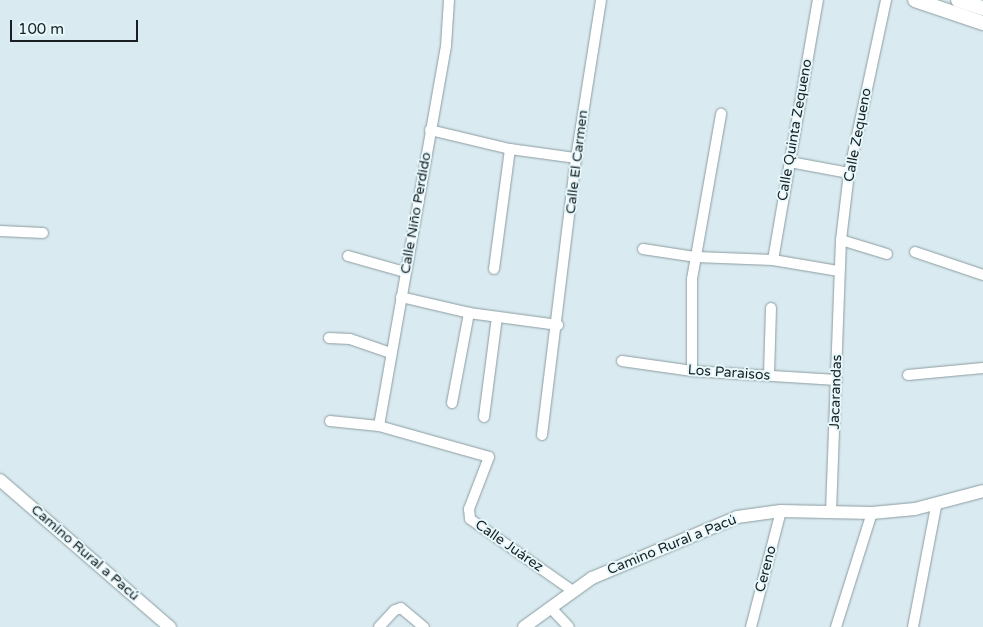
<!DOCTYPE html>
<meta charset="utf-8">
<style>
body{margin:0}
#map{position:relative;width:983px;height:627px;overflow:hidden;background:#d9ebf0;font-family:"Varela Round",sans-serif}
div>[style]{position:absolute}
.roads{filter:drop-shadow(0 0 1px #8c9ca1) drop-shadow(0 0 1px #8c9ca1)}
.minor>*{height:10px;margin:-5px;padding:0 5px;transform-origin:5px;border-radius:5px;background:#fff}
.tertiary>*{height:12px;margin:-6px;padding:0 6px;transform-origin:6px;border-radius:6px;background:#fff}
.secondary>*{height:14px;margin:-7px;padding:0 7px;transform-origin:7px;border-radius:7px;background:#fff}
span{translate:-50% -50%;white-space:nowrap;text-align:center;line-height:1.15;-webkit-text-stroke:4px #e7f8fd;paint-order:stroke}
.street-label{font-size:14px;color:#192021}
.scale{position:absolute;left:10px;top:20px;width:128px;height:22px;box-sizing:border-box;border:2px solid #192021;border-top:0;padding-left:6px;font-size:15px;line-height:18px;white-space:nowrap;color:#192021;-webkit-text-stroke:4px #e7f8fd;paint-order:stroke}
</style>
<div id="map">
<div class="roads">
<div class="minor">
<div style="left:430px;top:130px;width:82px;rotate:13.4deg"></div>
<div style="left:510px;top:149px;width:67px;rotate:7.8deg"></div>
<div style="left:790px;top:162px;width:60px;rotate:10.6deg"></div>
<div style="left:0;top:231px;width:43px;rotate:2.7deg"></div>
<div style="left:841px;top:240px;width:48px;rotate:16.9deg"></div>
<div style="left:643px;top:249px;width:54px;rotate:8.6deg"></div>
<div style="left:696px;top:257px;width:77px;rotate:2.2deg"></div>
<div style="left:773px;top:260px;width:67px;rotate:9.5deg"></div>
<div style="left:915px;top:252px;width:72px;rotate:18.7deg"></div>
<div style="left:348px;top:256px;width:59px;rotate:15.7deg"></div>
<div style="left:773px;top:260px;width:264px;rotate:-80.2deg"></div>
<div style="left:494px;top:269px;width:121px;rotate:-82.4deg"></div>
<div style="left:401px;top:297px;width:70px;rotate:13.2deg"></div>
<div style="left:469px;top:313px;width:90px;rotate:7.7deg"></div>
<div style="left:329px;top:338px;width:21px;rotate:3deg"></div>
<div style="left:350px;top:339px;width:43px;rotate:18.9deg"></div>
<div style="left:622px;top:361px;width:71px;rotate:8.1deg"></div>
<div style="left:692px;top:371px;width:145px;rotate:3.6deg"></div>
<div style="left:692px;top:371px;width:92px;rotate:-90deg"></div>
<div style="left:692px;top:279px;width:168px;rotate:-80deg"></div>
<div style="left:769px;top:375px;width:67px;rotate:-88.3deg"></div>
<div style="left:908px;top:375px;width:75px;rotate:-5.3deg"></div>
<div style="left:452px;top:403px;width:92px;rotate:-79.3deg"></div>
<div style="left:484px;top:417px;width:101px;rotate:-82.6deg"></div>
<div style="left:330px;top:421px;width:49px;rotate:5.8deg"></div>
<div style="left:379px;top:426px;width:114px;rotate:15.7deg"></div>
<div style="left:489px;top:457px;width:56px;rotate:111deg"></div>
<div style="left:469px;top:509px;width:10px;rotate:84deg"></div>
<div style="left:470px;top:519px;width:126px;rotate:35deg"></div>
<div style="left:379px;top:426px;width:386px;rotate:-80deg"></div>
<div style="left:446px;top:46px;width:46px;rotate:-86.3deg"></div>
<div style="left:542px;top:435px;width:279px;rotate:-83deg"></div>
<div style="left:576px;top:158px;width:160px;rotate:-81deg"></div>
<div style="left:831px;top:512px;width:272px;rotate:-87.9deg"></div>
<div style="left:841px;top:240px;width:67px;rotate:-83.2deg"></div>
<div style="left:849px;top:173px;width:177px;rotate:-77.9deg"></div>
<div style="left:551px;top:608px;width:26px;rotate:47deg"></div>
<div style="left:379px;top:627px;width:23px;rotate:-47deg"></div>
<div style="left:395px;top:610px;width:6px;rotate:-18deg"></div>
<div style="left:401px;top:608px;width:30px;rotate:40deg"></div>
<div style="left:751px;top:627px;width:120px;rotate:-75.5deg"></div>
<div style="left:836px;top:627px;width:120px;rotate:-72.5deg"></div>
<div style="left:913px;top:627px;width:123px;rotate:-79.2deg"></div>
</div>
<div class="tertiary">
<div style="left:0;top:480px;width:225px;rotate:40.9deg"></div>
<div style="left:524px;top:627px;width:84px;rotate:-35.8deg"></div>
<div style="left:592px;top:578px;width:157px;rotate:-22.8deg"></div>
<div style="left:737px;top:517px;width:44px;rotate:-7.8deg"></div>
<div style="left:781px;top:511px;width:91px;rotate:1.3deg"></div>
<div style="left:872px;top:513px;width:43px;rotate:-5.3deg"></div>
<div style="left:915px;top:509px;width:70px;rotate:-14.8deg"></div>
</div>
<div class="secondary">
<div style="left:915px;top:0;width:72px;rotate:18.7deg"></div>
<div style="left:958px;top:0;width:26px;rotate:18deg"></div>
</div>
</div>
<div class="street-label">
<span style="left:795px;top:130px;rotate:-80deg">Calle Quinta Zequeno</span>
<span style="left:858px;top:135px;rotate:-79deg">Calle Zequeno</span>
<span style="left:577px;top:162px;rotate:-83deg">Calle El Carmen</span>
<span style="left:416px;top:213px;rotate:-80deg">Calle Niño Perdido</span>
<span style="left:729px;top:373px;rotate:4deg">Los Paraisos</span>
<span style="left:836px;top:392px;rotate:-88deg">Jacarandas</span>
<span style="left:672px;top:545px;rotate:-22deg">Camino Rural a Pacú</span>
<span style="left:509px;top:546px;rotate:35deg">Calle Juárez</span>
<span style="left:85px;top:553px;rotate:41deg">Camino Rural a Pacú</span>
<span style="left:766px;top:569px;rotate:-75deg">Cereno</span>
</div>
<div class="scale">100 m</div>
</div>
